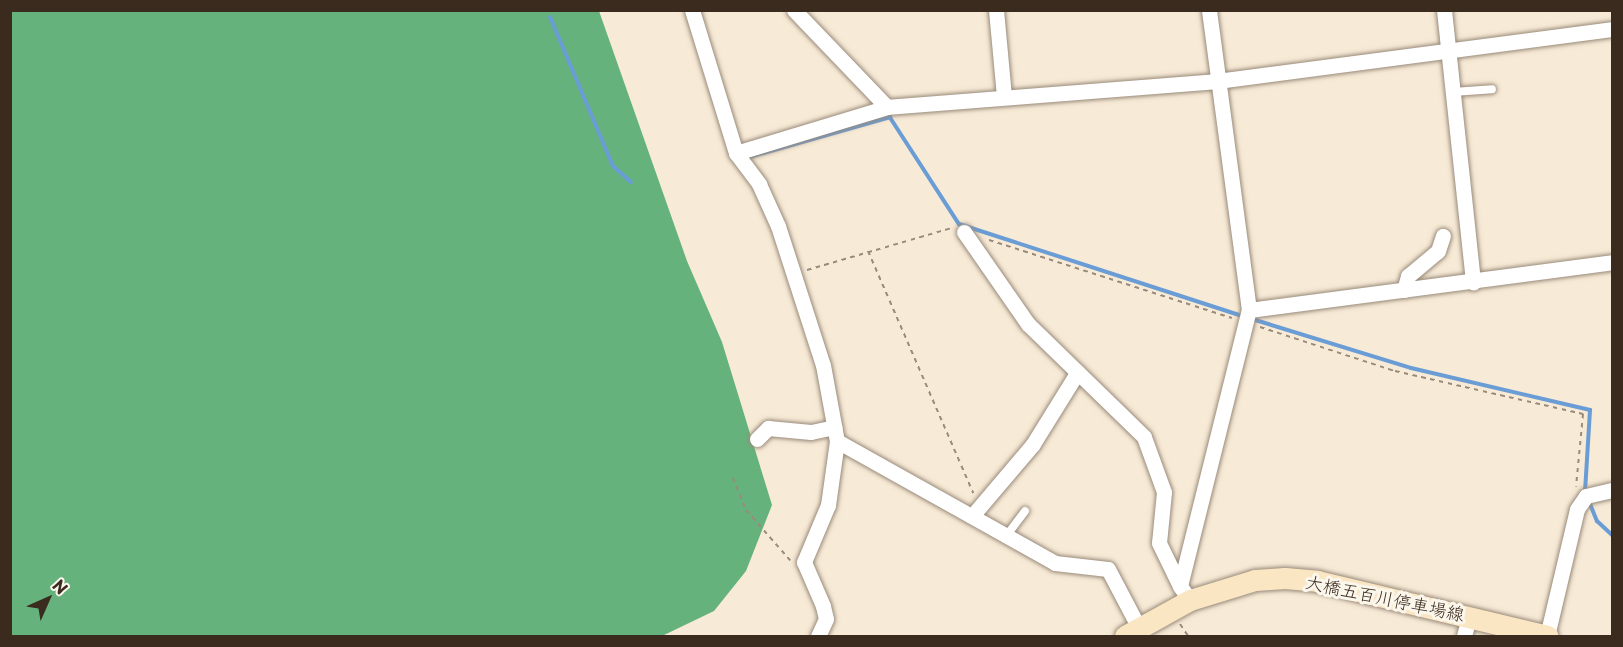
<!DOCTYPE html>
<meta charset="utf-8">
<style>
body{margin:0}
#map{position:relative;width:1623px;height:647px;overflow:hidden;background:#f7ead6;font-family:"Playpen Sans","Klee One",sans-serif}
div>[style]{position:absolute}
.forest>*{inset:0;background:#66b27c}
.stream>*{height:4px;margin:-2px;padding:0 2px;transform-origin:2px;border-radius:2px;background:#6a9dd5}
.path>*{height:2px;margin-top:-1px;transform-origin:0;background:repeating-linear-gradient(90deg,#998a7a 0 4.5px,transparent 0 9px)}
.roads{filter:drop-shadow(0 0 2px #998a7a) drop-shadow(0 0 2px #998a7a)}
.service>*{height:8px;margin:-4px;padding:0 4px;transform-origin:4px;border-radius:4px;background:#fff}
.minor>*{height:15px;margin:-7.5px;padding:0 7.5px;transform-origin:7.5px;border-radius:7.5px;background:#fff}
.secondary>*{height:21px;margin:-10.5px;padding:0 10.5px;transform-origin:10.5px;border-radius:10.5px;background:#fbe6c4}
span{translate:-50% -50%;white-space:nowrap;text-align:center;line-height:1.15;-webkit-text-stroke:6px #fbf7ec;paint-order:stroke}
.street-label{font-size:18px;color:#3b2a1e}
.frame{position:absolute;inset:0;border:12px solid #3b2a1e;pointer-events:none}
.north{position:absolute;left:18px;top:569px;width:60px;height:60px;-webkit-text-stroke:4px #fbf7ec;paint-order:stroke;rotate:45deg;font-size:16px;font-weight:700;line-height:24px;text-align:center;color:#3b2a1e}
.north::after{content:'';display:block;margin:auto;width:21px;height:27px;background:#3b2a1e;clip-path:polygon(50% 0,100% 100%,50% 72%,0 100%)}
</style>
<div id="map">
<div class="forest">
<div style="clip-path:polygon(10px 11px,599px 11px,687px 261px,722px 342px,772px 505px,746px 571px,714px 611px,662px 636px,11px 636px)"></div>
</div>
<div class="stream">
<div style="left:550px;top:17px;width:162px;rotate:67.1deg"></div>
<div style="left:613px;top:166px;width:24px;rotate:42deg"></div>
<div style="left:889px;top:116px;width:129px;rotate:57.1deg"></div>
<div style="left:959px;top:224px;width:301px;rotate:18deg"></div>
<div style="left:749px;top:157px;width:147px;rotate:-15.8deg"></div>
<div style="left:1252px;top:319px;width:166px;rotate:17.1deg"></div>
<div style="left:1411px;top:368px;width:184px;rotate:13.2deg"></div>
<div style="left:1590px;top:410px;width:82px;rotate:93.5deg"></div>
<div style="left:1588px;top:499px;width:24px;rotate:68deg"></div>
<div style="left:1597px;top:521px;width:21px;rotate:43deg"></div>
</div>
<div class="path">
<div style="left:989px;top:240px;width:255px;rotate:17.8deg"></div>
<div style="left:868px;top:251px;width:264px;rotate:66.5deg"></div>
<div style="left:807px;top:270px;width:151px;rotate:-16.2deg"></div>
<div style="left:1260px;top:327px;width:142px;rotate:18.1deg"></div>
<div style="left:1395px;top:371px;width:193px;rotate:12.9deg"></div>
<div style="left:1583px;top:414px;width:73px;rotate:95.5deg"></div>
<div style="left:733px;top:478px;width:35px;rotate:68deg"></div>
<div style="left:746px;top:510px;width:67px;rotate:48.7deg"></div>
<div style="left:1180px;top:624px;width:14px;rotate:56deg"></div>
</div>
<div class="roads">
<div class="service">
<div style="left:1453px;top:92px;width:39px;rotate:-4deg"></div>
<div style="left:1007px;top:535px;width:30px;rotate:-53deg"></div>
</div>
<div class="minor">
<div style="left:692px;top:10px;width:150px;rotate:72.9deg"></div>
<div style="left:736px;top:153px;width:39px;rotate:53deg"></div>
<div style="left:759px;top:184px;width:46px;rotate:65.7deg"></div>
<div style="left:778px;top:226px;width:146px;rotate:72.1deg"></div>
<div style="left:823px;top:365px;width:77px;rotate:79.6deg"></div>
<div style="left:837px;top:441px;width:65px;rotate:98deg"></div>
<div style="left:828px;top:505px;width:62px;rotate:112.8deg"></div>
<div style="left:804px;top:562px;width:48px;rotate:66.6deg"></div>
<div style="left:823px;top:606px;width:13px;rotate:77deg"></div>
<div style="left:826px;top:619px;width:19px;rotate:115deg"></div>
<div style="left:794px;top:10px;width:134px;rotate:46.2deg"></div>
<div style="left:996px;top:10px;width:87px;rotate:84.7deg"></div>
<div style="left:1444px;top:10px;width:274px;rotate:83.9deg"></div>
<div style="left:736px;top:153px;width:158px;rotate:-16.9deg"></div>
<div style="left:887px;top:107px;width:331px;rotate:-4.5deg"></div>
<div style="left:1217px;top:81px;width:398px;rotate:-7.5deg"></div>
<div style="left:964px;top:232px;width:112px;rotate:55.2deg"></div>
<div style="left:1028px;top:324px;width:162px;rotate:44.2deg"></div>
<div style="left:1144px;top:437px;width:59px;rotate:70deg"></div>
<div style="left:1164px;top:492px;width:51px;rotate:95.6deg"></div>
<div style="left:1159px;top:543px;width:48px;rotate:64deg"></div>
<div style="left:1404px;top:290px;width:15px;rotate:-74deg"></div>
<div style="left:1408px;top:276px;width:39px;rotate:-40deg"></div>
<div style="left:1438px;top:251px;width:16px;rotate:-72deg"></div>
<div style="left:1249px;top:310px;width:366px;rotate:-7.5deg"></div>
<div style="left:757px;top:439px;width:16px;rotate:-45deg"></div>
<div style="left:768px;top:428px;width:43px;rotate:5.3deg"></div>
<div style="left:811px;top:432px;width:24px;rotate:-12deg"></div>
<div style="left:837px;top:441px;width:250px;rotate:29.2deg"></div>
<div style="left:1055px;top:563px;width:53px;rotate:6.5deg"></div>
<div style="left:1108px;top:569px;width:67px;rotate:62.3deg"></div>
<div style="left:972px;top:516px;width:94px;rotate:-49.7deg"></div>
<div style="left:1033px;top:444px;width:84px;rotate:-58.2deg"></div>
<div style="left:1190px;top:600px;width:17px;rotate:-126deg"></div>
<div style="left:1180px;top:586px;width:284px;rotate:-76deg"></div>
<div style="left:1249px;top:310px;width:303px;rotate:-97.6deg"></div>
<div style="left:1464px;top:636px;width:20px;rotate:-75deg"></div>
<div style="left:1547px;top:636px;width:130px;rotate:-76.7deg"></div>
<div style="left:1577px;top:509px;width:16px;rotate:-55deg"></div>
<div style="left:1586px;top:496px;width:27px;rotate:-13deg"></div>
</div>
<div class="secondary">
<div style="left:1125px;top:636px;width:74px;rotate:-29deg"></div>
<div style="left:1190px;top:600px;width:68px;rotate:-17.1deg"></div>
<div style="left:1255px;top:580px;width:30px;rotate:-4deg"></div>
<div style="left:1285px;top:578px;width:32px;rotate:5deg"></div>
<div style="left:1317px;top:581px;width:237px;rotate:13.4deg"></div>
</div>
</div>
<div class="street-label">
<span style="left:1385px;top:598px;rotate:12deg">大橋五百川停車場線</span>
</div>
<div class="frame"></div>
<div class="north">N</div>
</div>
